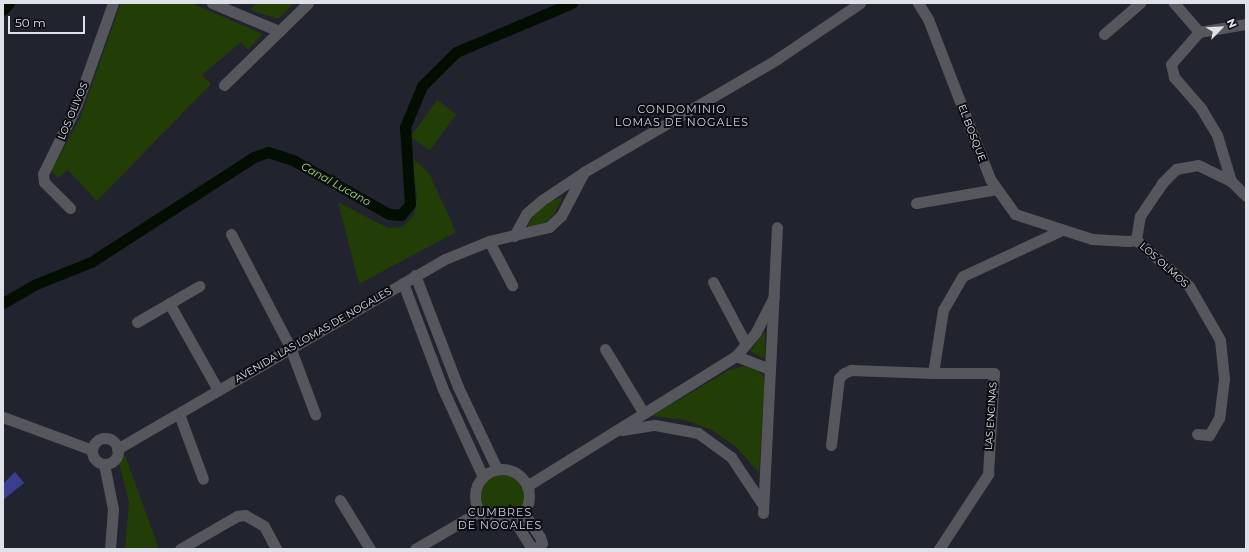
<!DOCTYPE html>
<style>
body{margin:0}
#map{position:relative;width:1249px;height:552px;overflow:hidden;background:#21232e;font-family:Montserrat,sans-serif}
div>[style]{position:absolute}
.green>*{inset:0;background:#233d06;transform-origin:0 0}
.round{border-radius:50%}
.canal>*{height:11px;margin:-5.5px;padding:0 5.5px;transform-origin:5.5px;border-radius:5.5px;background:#030d00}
.building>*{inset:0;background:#393f8c}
.minor>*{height:11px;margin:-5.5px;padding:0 5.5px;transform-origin:5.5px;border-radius:5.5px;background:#56575d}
.minor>.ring{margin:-5.5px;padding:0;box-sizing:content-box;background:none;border:11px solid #56575d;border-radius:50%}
span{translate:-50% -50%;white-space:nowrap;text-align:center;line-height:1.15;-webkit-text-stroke:4px #0c0d12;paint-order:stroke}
.street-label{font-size:10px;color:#dfe1e9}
.neighbourhood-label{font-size:11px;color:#cfd2e1;letter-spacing:1px}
.water-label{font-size:11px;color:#9fdb6b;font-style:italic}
.frame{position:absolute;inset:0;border:4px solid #dfe1e9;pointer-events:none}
.north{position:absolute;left:1201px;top:8px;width:40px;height:40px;-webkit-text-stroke:3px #0c0d12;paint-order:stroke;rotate:66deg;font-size:11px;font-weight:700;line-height:16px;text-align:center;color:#dfe1e9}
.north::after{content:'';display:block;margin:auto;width:14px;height:18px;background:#dfe1e9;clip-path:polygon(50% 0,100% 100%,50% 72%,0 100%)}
.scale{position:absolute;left:8px;top:16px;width:77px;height:18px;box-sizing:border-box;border:2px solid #dfe1e9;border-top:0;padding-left:5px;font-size:12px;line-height:14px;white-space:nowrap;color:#dfe1e9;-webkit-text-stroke:3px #0c0d12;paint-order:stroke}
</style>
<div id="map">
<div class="green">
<div style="clip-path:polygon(121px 3px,191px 3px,263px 34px,248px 50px,241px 42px,202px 75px,211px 84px,97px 201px,68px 170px,58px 178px,51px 171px,80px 118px)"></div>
<div style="clip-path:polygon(256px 3px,294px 3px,278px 19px,250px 10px)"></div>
<div style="left:437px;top:100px;width:24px;height:45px;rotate:36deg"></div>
<div style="clip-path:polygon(411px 157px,429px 173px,456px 232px,359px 284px,338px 202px,388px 228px,403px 227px,414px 215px,417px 197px)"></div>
<div style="clip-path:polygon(563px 197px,554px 214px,546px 222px,530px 229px,527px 228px,534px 213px,547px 202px)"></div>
<div style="clip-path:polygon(765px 331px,765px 357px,763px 358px,750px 351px)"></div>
<div style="clip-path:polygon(743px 366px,759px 371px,765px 379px,759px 473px,736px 447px,712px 430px,685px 420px,652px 416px,729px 370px)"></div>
<div style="clip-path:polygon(124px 452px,159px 549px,125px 549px,129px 502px,119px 462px)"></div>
<div class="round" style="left:481px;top:474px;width:44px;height:44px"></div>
</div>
<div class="canal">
<div style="left:3px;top:10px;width:9px;rotate:-49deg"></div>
<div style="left:3px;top:303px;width:38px;rotate:-30deg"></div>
<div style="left:36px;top:284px;width:59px;rotate:-21.8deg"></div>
<div style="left:91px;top:262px;width:194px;rotate:-32.8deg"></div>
<div style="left:254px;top:157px;width:15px;rotate:-20deg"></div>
<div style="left:268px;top:152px;width:26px;rotate:18deg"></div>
<div style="left:293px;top:160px;width:110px;rotate:29.4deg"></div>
<div style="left:389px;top:214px;width:12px;rotate:5deg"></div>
<div style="left:401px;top:215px;width:14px;rotate:-51deg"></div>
<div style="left:410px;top:204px;width:77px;rotate:-93.7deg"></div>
<div style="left:405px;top:127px;width:44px;rotate:-67.5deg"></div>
<div style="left:422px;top:86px;width:48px;rotate:-45deg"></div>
<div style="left:456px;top:52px;width:126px;rotate:-22.9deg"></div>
</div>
<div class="building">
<div style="clip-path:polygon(15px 472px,24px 483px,3px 500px,3px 484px)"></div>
</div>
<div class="minor">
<div style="left:212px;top:3px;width:73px;rotate:22.7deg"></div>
<div style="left:918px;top:3px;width:19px;rotate:58deg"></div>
<div style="left:928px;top:19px;width:172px;rotate:68.8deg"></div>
<div style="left:990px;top:179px;width:43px;rotate:54.5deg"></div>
<div style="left:1015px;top:214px;width:81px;rotate:18deg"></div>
<div style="left:1092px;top:239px;width:36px;rotate:3deg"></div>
<div style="left:1128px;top:241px;width:8px;rotate:-7deg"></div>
<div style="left:1136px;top:240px;width:24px;rotate:-81deg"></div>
<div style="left:1140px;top:216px;width:40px;rotate:-56deg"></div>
<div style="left:1162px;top:183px;width:20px;rotate:-45deg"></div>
<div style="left:1176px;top:169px;width:22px;rotate:-10deg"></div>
<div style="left:1198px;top:165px;width:37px;rotate:26deg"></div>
<div style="left:1231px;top:181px;width:21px;rotate:45deg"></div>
<div style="left:1174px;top:3px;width:38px;rotate:49deg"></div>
<div style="left:1104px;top:34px;width:48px;rotate:-40.7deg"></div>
<div style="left:224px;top:85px;width:117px;rotate:-44.3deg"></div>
<div style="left:1231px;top:181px;width:48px;rotate:-106.9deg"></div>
<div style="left:1217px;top:135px;width:31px;rotate:-121deg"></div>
<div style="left:1201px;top:108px;width:41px;rotate:-131.1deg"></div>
<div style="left:1174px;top:77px;width:13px;rotate:-103deg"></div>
<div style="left:1171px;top:64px;width:43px;rotate:-48.8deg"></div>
<div style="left:1199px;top:32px;width:48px;rotate:-9.7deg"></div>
<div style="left:916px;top:203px;width:82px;rotate:-9.8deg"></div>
<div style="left:70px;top:208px;width:37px;rotate:-135deg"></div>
<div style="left:44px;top:182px;width:8px;rotate:-97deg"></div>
<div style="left:43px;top:174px;width:78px;rotate:-64.1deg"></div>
<div style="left:77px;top:104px;width:107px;rotate:-70.4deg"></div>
<div style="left:231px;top:234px;width:127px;rotate:62.4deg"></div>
<div style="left:290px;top:347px;width:72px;rotate:69.5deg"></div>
<div style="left:514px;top:236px;width:26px;rotate:-61deg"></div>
<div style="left:527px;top:213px;width:20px;rotate:-41deg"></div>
<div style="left:542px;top:200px;width:50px;rotate:-33.7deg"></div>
<div style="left:584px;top:172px;width:224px;rotate:-30.3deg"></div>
<div style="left:777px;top:59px;width:100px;rotate:-34deg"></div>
<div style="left:1136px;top:240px;width:70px;rotate:41deg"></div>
<div style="left:1189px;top:286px;width:62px;rotate:60.1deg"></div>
<div style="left:1220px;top:340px;width:39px;rotate:84deg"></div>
<div style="left:1224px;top:379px;width:39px;rotate:97deg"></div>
<div style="left:1219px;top:418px;width:20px;rotate:120deg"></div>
<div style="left:1209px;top:435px;width:12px;rotate:-175deg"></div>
<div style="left:489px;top:241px;width:50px;rotate:62.4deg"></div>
<div style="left:415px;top:275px;width:120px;rotate:69deg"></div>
<div style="left:458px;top:387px;width:91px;rotate:64.6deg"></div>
<div style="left:713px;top:282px;width:70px;rotate:62deg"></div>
<div style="left:403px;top:283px;width:111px;rotate:69.4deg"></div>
<div style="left:442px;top:387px;width:99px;rotate:65.5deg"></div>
<div style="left:169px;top:303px;width:100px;rotate:60.6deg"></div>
<div style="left:137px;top:322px;width:72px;rotate:-30.1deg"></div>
<div style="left:605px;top:349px;width:74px;rotate:58.9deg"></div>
<div style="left:736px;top:356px;width:36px;rotate:21deg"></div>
<div style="left:179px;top:414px;width:69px;rotate:69.7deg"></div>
<div style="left:3px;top:417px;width:95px;rotate:20.3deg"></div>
<div style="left:622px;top:430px;width:33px;rotate:-9deg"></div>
<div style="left:655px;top:425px;width:44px;rotate:10.5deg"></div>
<div style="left:698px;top:433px;width:41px;rotate:36deg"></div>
<div style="left:731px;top:457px;width:54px;rotate:56.3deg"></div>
<div class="ring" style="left:92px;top:438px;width:15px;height:15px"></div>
<div style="left:831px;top:445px;width:67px;rotate:-83.2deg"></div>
<div style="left:839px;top:378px;width:7px;rotate:-45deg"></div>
<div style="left:844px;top:373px;width:8px;rotate:-23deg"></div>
<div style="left:851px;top:370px;width:82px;rotate:2.1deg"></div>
<div style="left:117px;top:449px;width:379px;rotate:-30.1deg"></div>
<div style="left:445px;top:259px;width:48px;rotate:-22.2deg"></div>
<div style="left:489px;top:241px;width:62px;rotate:-13.1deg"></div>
<div style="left:549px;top:227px;width:16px;rotate:-43deg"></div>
<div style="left:561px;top:216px;width:50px;rotate:-62.4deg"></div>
<div style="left:104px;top:464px;width:46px;rotate:78.7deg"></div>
<div style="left:113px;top:509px;width:40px;rotate:94.3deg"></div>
<div class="ring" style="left:475px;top:469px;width:43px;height:43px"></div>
<div style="left:527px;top:486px;width:246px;rotate:-31.9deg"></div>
<div style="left:736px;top:356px;width:31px;rotate:-50deg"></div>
<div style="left:756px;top:332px;width:39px;rotate:-63deg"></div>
<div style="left:340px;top:500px;width:57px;rotate:58.5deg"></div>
<div style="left:763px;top:513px;width:286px;rotate:-87.2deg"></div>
<div style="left:514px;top:520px;width:31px;rotate:58deg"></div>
<div style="left:530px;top:546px;width:8px;rotate:14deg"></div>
<div style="left:538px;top:548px;width:6px;rotate:-51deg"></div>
<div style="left:542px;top:543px;width:6px;rotate:-108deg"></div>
<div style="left:540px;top:537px;width:29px;rotate:-124deg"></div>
<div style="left:180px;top:549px;width:66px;rotate:-30.1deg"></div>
<div style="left:237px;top:516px;width:8px;rotate:-7deg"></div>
<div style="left:245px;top:515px;width:22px;rotate:30deg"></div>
<div style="left:264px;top:526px;width:26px;rotate:62deg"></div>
<div style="left:415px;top:549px;width:75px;rotate:-30.3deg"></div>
<div style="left:939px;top:549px;width:90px;rotate:-56.8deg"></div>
<div style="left:988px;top:474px;width:101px;rotate:-86.6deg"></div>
<div style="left:994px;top:373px;width:61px;rotate:180deg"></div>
<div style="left:933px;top:373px;width:64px;rotate:-81deg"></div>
<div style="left:943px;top:310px;width:39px;rotate:-60deg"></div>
<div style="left:963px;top:276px;width:109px;rotate:-24.9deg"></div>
</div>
<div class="street-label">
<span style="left:73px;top:111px;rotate:-67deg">LOS OLIVOS</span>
<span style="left:972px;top:133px;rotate:69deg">EL BOSQUE</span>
<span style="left:1164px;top:265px;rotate:42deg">LOS OLMOS</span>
<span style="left:313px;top:335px;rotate:-30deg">AVENIDA LAS LOMAS DE NOGALES</span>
<span style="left:991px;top:416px;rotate:-86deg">LAS ENCINAS</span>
</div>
<div class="neighbourhood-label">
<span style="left:682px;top:116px">CONDOMINIO<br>LOMAS DE NOGALES</span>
<span style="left:500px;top:519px">CUMBRES<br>DE NOGALES</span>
</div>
<div class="water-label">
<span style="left:336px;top:184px;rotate:29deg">Canal Lucano</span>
</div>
<div class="frame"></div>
<div class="north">N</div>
<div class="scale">50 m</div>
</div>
